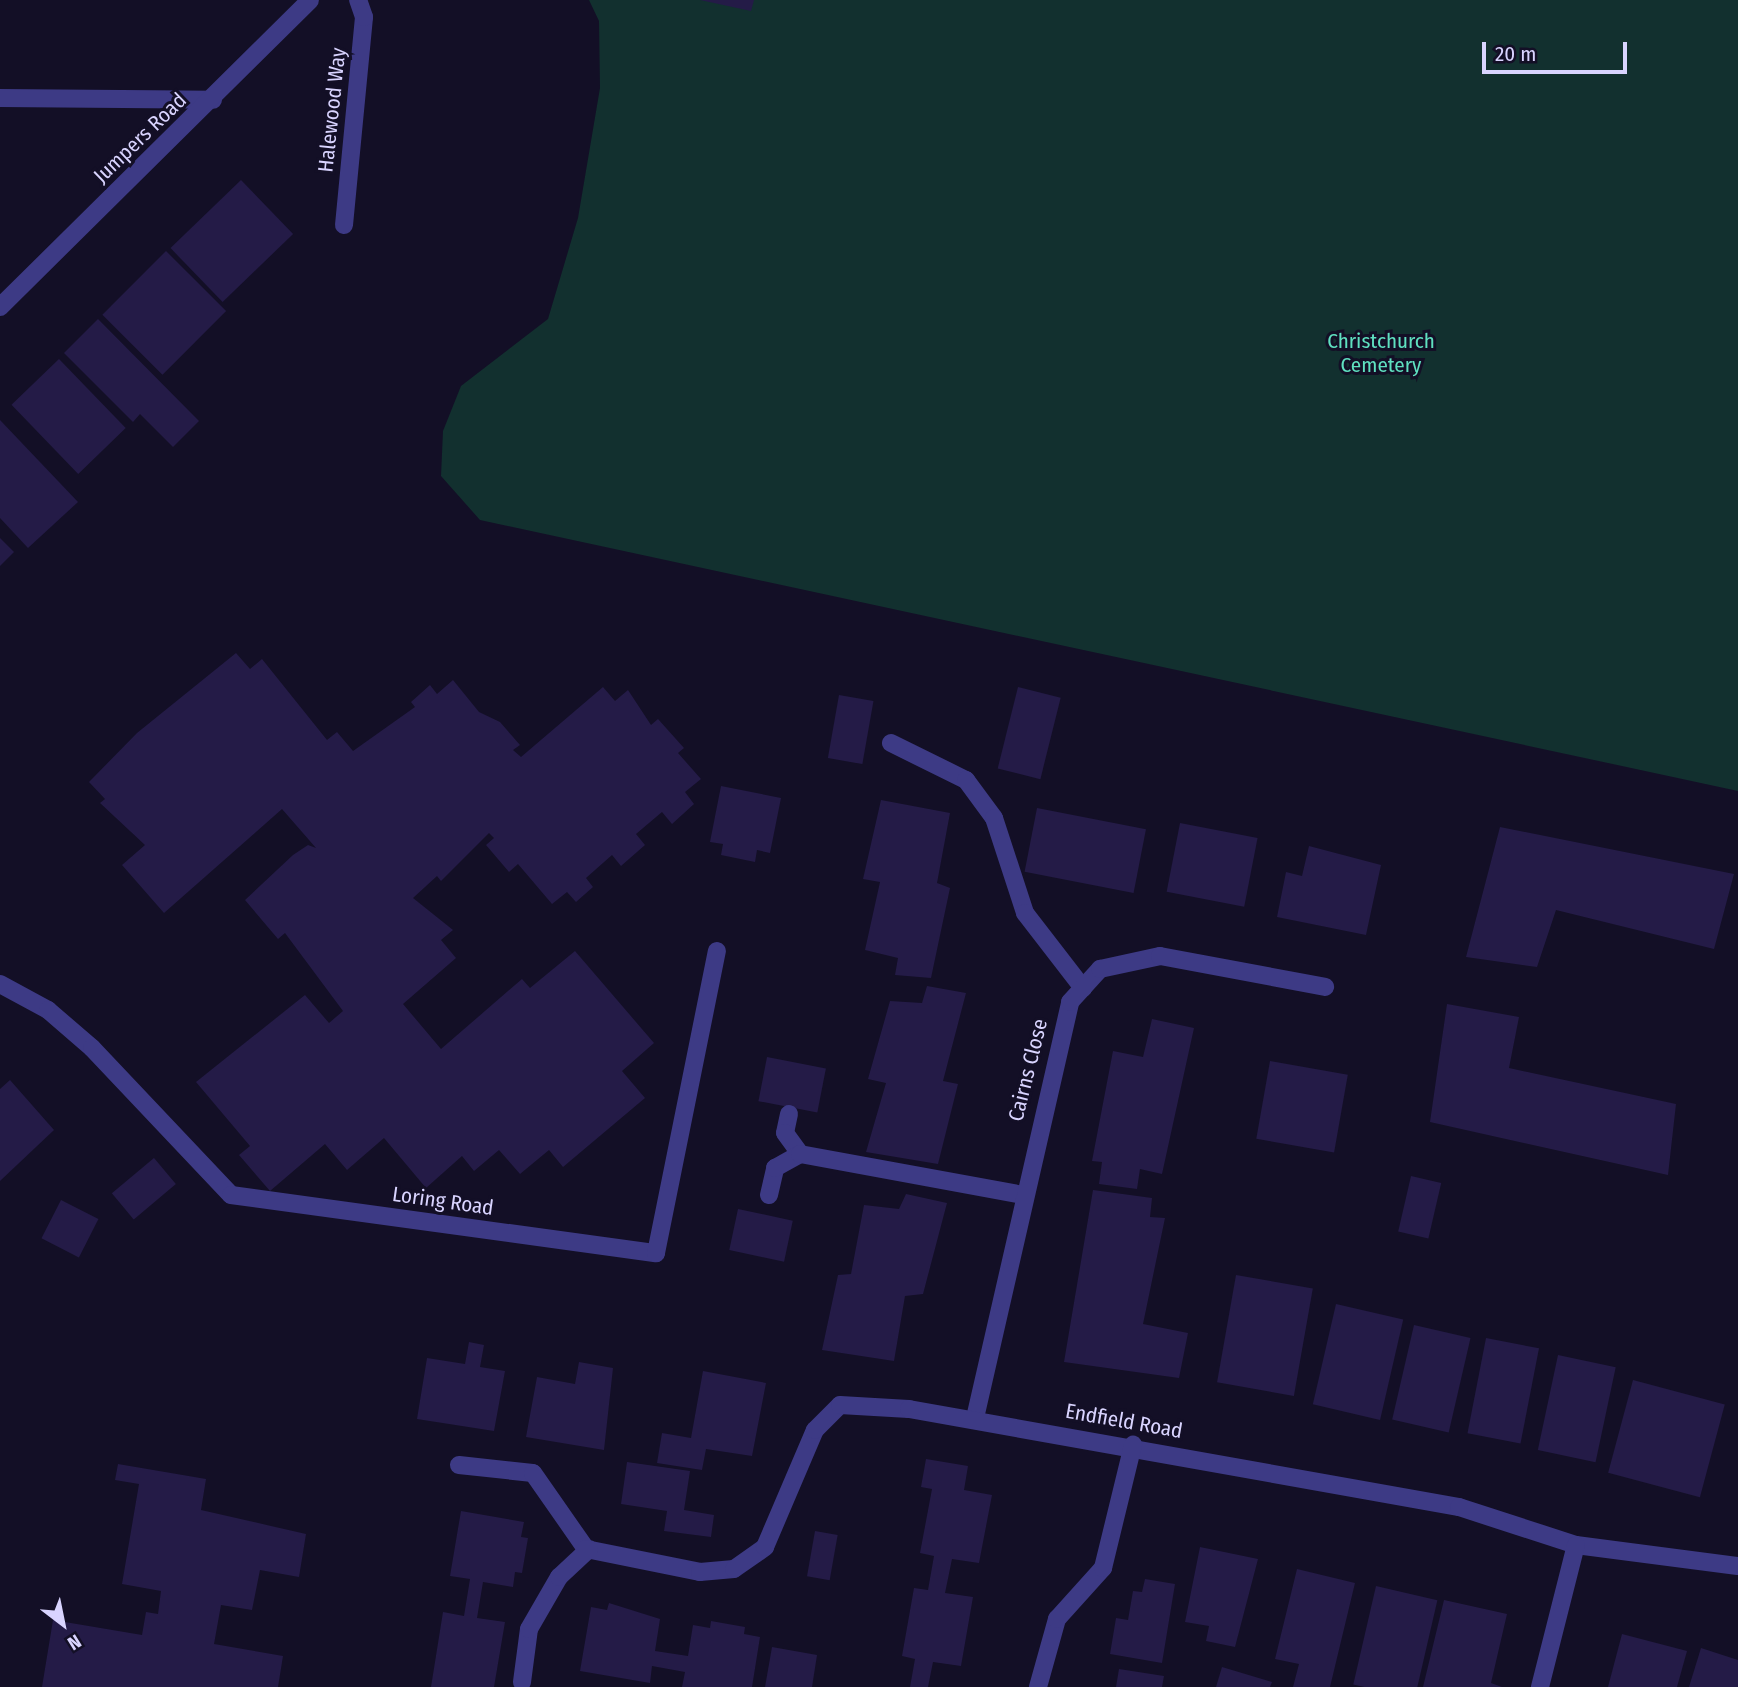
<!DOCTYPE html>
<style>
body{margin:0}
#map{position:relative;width:1738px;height:1687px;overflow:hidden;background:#130f26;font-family:"Fira Sans Condensed",sans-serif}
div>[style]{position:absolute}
.green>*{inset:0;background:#12302f}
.building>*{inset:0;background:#241b47;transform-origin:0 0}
.minor>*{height:18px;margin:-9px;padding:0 9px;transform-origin:9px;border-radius:9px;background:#3d3a85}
span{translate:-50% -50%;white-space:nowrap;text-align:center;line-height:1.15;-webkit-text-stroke:6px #130f26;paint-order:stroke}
.street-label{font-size:21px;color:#d9d4ff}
.park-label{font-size:21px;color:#5fe0c0}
.north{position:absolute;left:28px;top:1589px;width:70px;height:70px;-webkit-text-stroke:5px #130f26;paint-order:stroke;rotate:148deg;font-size:19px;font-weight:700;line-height:28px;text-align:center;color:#d9d4ff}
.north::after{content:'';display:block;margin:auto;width:24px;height:32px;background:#d9d4ff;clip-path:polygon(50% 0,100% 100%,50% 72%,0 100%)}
.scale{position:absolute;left:1482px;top:42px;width:145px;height:32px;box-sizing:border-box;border:4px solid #d9d4ff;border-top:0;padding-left:9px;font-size:21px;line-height:24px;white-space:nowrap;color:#d9d4ff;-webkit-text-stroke:5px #130f26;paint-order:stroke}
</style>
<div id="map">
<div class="green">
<div style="clip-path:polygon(589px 0,1738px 0,1738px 791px,480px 520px,441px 476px,443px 431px,461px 386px,548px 319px,578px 218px,600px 88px,599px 21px)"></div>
</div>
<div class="building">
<div style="clip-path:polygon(700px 0,754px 0,751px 11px)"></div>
<div style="left:241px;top:180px;width:75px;height:98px;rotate:46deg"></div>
<div style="left:166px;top:251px;width:85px;height:90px;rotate:45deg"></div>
<div style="clip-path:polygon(98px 319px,199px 421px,173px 447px,140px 414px,133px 422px,64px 353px)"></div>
<div style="left:59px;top:359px;width:96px;height:66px;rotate:46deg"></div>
<div style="clip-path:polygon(0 420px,78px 502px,28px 548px,0 518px)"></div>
<div style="clip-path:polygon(0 538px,14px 552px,0 566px)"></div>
<div style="clip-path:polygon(236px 653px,250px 669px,262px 659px,327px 740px,337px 732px,353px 751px,415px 707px,411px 702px,430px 685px,437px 694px,453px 680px,479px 712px,500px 722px,520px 745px,513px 750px,521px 757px,603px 687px,615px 701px,628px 690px,651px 725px,658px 719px,684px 748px,678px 753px,701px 779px,685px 792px,694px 804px,672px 824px,662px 812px,636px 834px,645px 845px,621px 866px,612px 855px,586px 878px,593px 887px,576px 902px,567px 892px,552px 904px,518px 864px,509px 872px,486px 845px,494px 838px,489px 833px,441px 881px,437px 876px,413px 898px,453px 930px,441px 940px,456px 958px,403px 1004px,441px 1049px,522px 979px,530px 988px,575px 951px,654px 1043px,622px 1071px,645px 1098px,563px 1167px,549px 1150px,520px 1174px,499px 1150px,474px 1171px,462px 1156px,426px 1188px,384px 1138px,347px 1170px,325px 1144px,270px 1191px,239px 1155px,250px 1146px,196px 1082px,305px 995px,329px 1023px,343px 1011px,285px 933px,278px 939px,245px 900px,293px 855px,308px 845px,316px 848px,282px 809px,164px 913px,122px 865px,145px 845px,100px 803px,105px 799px,89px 782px,137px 733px)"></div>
<div style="left:1018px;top:687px;width:44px;height:84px;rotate:14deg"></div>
<div style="left:839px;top:695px;width:35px;height:64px;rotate:10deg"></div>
<div style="clip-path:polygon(721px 786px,781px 798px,770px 853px,757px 850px,755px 862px,721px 855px,723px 844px,710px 842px)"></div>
<div style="clip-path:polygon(881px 800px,950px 813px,937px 883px,950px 888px,931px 978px,895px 975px,898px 958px,865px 950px,880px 882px,863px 879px)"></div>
<div style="left:1037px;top:808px;width:111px;height:65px;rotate:11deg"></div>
<div style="left:1180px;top:823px;width:79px;height:70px;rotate:11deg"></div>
<div style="clip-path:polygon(1500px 827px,1734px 874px,1714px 949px,1556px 910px,1537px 967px,1466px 957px)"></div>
<div style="clip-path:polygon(1309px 846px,1381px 865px,1366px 935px,1277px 917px,1286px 872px,1302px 876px)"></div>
<div style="clip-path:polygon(927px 986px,966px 993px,943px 1081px,958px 1084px,938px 1164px,866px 1152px,886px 1083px,868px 1079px,890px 1001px,922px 1003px)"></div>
<div style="clip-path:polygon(1447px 1004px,1519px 1017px,1509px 1068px,1676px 1104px,1668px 1175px,1430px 1122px)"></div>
<div style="clip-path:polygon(1152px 1019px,1194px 1028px,1162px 1174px,1140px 1169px,1137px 1189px,1099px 1184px,1102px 1162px,1092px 1161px,1113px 1051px,1143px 1057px)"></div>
<div style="left:767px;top:1057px;width:60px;height:45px;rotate:11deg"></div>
<div style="left:1270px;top:1061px;width:79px;height:79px;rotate:10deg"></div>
<div style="clip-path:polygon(10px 1080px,54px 1130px,0 1181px,0 1089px)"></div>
<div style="left:154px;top:1158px;width:34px;height:55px;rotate:50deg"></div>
<div style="left:1411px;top:1176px;width:31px;height:57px;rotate:13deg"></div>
<div style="clip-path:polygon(1093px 1190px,1152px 1198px,1150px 1217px,1165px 1218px,1143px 1324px,1188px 1333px,1179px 1378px,1064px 1362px)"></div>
<div style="clip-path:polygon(906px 1194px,947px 1203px,923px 1294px,905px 1296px,894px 1361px,822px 1350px,838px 1275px,851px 1274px,864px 1205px,899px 1209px)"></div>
<div style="left:61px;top:1200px;width:42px;height:43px;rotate:27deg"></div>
<div style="left:738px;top:1209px;width:56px;height:42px;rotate:12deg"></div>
<div style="left:1236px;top:1275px;width:78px;height:109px;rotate:10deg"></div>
<div style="left:1336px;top:1304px;width:69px;height:103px;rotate:13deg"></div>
<div style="left:1414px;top:1325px;width:58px;height:97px;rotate:13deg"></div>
<div style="left:1486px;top:1338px;width:54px;height:97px;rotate:11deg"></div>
<div style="clip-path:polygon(469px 1342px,484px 1345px,480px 1367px,505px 1371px,494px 1431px,417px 1419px,427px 1358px,465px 1364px)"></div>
<div style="left:1558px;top:1355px;width:59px;height:97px;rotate:12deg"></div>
<div style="clip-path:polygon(579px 1362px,613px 1368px,604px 1450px,526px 1437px,537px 1377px,575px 1384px)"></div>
<div style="clip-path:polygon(703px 1371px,766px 1383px,752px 1456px,706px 1449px,702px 1470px,657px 1463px,662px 1433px,691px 1438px)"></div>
<div style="left:1633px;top:1380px;width:95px;height:96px;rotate:15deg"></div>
<div style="clip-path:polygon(926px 1459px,968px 1466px,964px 1490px,992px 1495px,979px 1563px,952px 1559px,945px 1593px,973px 1597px,961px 1666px,933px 1662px,928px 1687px,910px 1687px,915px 1659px,902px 1656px,914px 1588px,928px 1590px,934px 1556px,920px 1553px,932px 1489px,921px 1487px)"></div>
<div style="clip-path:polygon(627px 1462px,690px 1471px,684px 1510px,714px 1515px,711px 1537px,664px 1531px,667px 1511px,621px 1504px)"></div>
<div style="clip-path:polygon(118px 1464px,206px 1479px,201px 1510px,306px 1534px,299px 1577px,260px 1570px,252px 1610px,221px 1605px,214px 1644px,283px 1656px,278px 1687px,42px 1687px,53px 1620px,142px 1635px,146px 1612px,158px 1614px,161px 1591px,122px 1584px,139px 1484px,115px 1480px)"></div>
<div style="clip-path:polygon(461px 1511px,524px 1522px,521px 1537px,528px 1538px,522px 1573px,515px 1572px,513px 1587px,483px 1582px,477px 1618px,505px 1622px,494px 1687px,431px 1687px,443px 1612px,464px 1616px,470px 1579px,450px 1576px)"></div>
<div style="left:815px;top:1531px;width:23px;height:46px;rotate:10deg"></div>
<div style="clip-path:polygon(1200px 1547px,1258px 1559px,1235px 1647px,1206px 1641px,1209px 1626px,1185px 1622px)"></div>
<div style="clip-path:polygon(1297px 1569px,1355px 1583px,1330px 1687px,1293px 1687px,1299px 1664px,1275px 1659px)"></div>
<div style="clip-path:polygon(1145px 1579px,1175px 1584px,1162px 1663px,1110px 1654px,1116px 1618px,1128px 1620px,1133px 1591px,1142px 1592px)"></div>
<div style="left:1376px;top:1586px;width:63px;height:101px;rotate:13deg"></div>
<div style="clip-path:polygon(1444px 1600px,1507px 1614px,1491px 1683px,1502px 1687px,1423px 1687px)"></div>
<div style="clip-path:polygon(609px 1603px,660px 1619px,655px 1651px,688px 1656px,693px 1625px,710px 1628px,711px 1621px,745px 1627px,744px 1634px,760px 1637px,752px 1687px,682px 1687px,685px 1672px,652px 1666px,650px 1683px,580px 1671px,591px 1607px,607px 1610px)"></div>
<div style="clip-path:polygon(1622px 1634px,1687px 1651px,1677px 1687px,1608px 1687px)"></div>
<div style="clip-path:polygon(772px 1647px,817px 1655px,812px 1687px,765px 1687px)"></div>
<div style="clip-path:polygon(1701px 1648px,1738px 1660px,1738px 1687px,1689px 1687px)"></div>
<div style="clip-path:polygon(1222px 1667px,1272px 1682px,1270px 1687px,1216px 1687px)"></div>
<div style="clip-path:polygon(1119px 1669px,1164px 1676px,1162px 1687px,1116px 1687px)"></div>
</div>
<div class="minor">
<div style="left:0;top:98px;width:213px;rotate:0.5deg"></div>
<div style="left:344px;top:225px;width:209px;rotate:-84.5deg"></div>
<div style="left:364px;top:17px;width:18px;rotate:-109deg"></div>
<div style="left:0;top:307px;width:436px;rotate:-44.7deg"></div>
<div style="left:891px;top:743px;width:84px;rotate:26.3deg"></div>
<div style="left:966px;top:780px;width:47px;rotate:53.6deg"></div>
<div style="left:994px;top:818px;width:100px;rotate:71.9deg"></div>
<div style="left:1025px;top:913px;width:95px;rotate:52.3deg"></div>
<div style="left:0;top:984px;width:55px;rotate:28.4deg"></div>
<div style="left:48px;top:1010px;width:58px;rotate:40.8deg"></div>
<div style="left:92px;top:1048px;width:202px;rotate:46.6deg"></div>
<div style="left:231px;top:1195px;width:429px;rotate:7.8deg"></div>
<div style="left:656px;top:1253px;width:308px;rotate:-78.6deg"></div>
<div style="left:789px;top:1114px;width:19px;rotate:102deg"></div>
<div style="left:785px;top:1133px;width:26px;rotate:54deg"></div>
<div style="left:769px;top:1195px;width:28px;rotate:-77deg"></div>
<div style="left:775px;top:1168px;width:29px;rotate:-29deg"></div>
<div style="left:800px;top:1154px;width:227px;rotate:10.4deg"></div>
<div style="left:975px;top:1418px;width:427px;rotate:-77.1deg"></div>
<div style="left:1070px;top:1002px;width:45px;rotate:-47.7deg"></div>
<div style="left:1100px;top:969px;width:61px;rotate:-12.2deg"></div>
<div style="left:1160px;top:956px;width:168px;rotate:10.6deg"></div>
<div style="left:459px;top:1465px;width:74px;rotate:6.2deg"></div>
<div style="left:533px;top:1473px;width:93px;rotate:55.1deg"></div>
<div style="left:586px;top:1549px;width:116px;rotate:11.4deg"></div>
<div style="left:700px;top:1572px;width:34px;rotate:-5deg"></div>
<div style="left:734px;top:1569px;width:38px;rotate:-35deg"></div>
<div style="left:765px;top:1547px;width:127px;rotate:-66.9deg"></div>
<div style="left:815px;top:1430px;width:35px;rotate:-45deg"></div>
<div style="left:840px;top:1405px;width:69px;rotate:3.3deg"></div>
<div style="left:909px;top:1409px;width:559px;rotate:10.1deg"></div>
<div style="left:1459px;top:1507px;width:123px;rotate:18deg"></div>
<div style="left:1576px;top:1545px;width:163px;rotate:7.4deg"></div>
<div style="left:522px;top:1682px;width:53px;rotate:-82.5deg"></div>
<div style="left:529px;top:1629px;width:60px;rotate:-60deg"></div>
<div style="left:559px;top:1577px;width:41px;rotate:-43deg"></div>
<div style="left:1038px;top:1687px;width:71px;rotate:-74.4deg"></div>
<div style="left:1057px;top:1619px;width:69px;rotate:-48deg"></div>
<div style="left:1103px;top:1568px;width:127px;rotate:-76.3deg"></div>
<div style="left:1540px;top:1687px;width:146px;rotate:-75.8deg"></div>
</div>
<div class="street-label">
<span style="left:332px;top:110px;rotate:-84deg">Halewood Way</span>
<span style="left:140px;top:138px;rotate:-44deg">Jumpers Road</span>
<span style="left:1028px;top:1070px;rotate:-76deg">Cairns Close</span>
<span style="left:443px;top:1201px;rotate:8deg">Loring Road</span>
<span style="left:1124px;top:1421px;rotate:10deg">Endfield Road</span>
</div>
<div class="park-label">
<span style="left:1381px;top:353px">Christchurch<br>Cemetery</span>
</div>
<div class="north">N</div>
<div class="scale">20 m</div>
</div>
